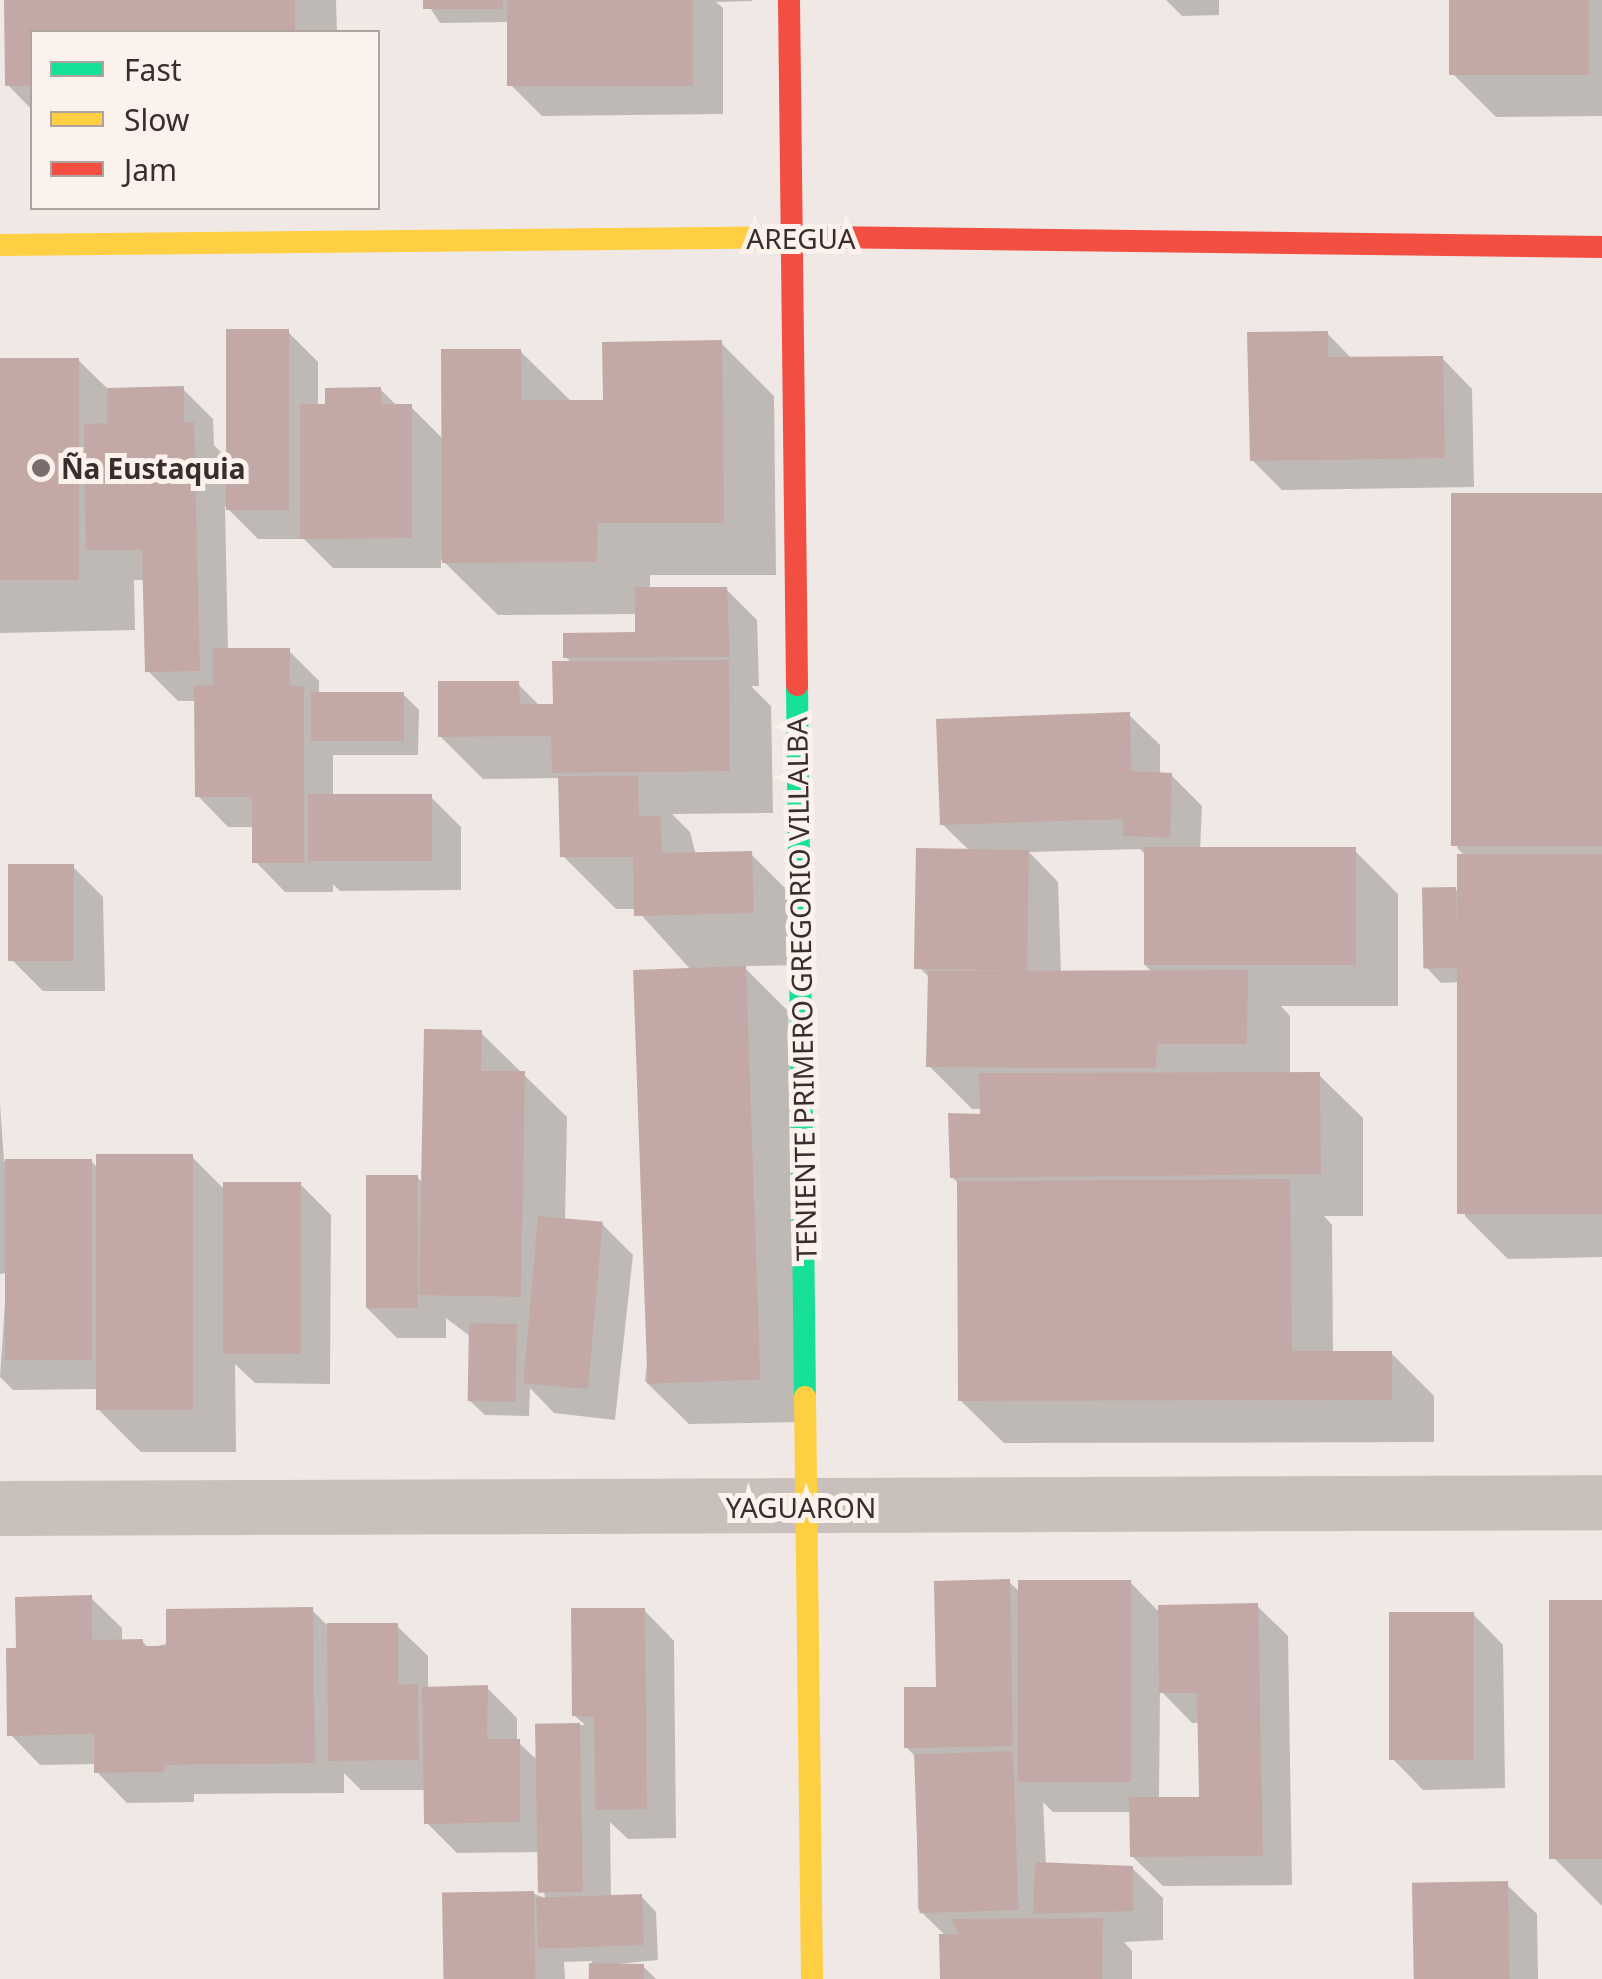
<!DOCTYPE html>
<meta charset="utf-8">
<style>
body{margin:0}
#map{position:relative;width:1602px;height:1979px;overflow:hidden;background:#efe8e4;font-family:"Noto Sans",sans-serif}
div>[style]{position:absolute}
.shadow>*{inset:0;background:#0003}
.building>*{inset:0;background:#c3a9a5;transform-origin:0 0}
.street>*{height:55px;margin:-27.5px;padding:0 27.5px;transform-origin:27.5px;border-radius:27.5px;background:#c9c0bc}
.fast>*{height:22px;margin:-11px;padding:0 11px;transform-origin:11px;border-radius:11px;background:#16e098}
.slow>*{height:22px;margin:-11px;padding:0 11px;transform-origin:11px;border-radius:11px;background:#ffcf43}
.jam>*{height:22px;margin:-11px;padding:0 11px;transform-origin:11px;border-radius:11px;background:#f24e42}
.dots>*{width:28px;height:28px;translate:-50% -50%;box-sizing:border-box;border:5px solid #fbf2ec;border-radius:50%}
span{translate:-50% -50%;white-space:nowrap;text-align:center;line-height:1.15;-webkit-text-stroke:10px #fbf2ec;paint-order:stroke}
.street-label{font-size:28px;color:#3a2d2a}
.poi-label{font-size:28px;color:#3a2d2a;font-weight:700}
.left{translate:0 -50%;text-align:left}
.legend{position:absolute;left:30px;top:30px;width:350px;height:180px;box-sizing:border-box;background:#fbf2ec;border:2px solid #aea39e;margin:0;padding:12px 18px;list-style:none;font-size:30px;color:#3a2d2a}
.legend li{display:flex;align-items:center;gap:20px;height:50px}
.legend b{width:50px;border:2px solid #aea39e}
</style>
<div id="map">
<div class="shadow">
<div style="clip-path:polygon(7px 0,336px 0,337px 32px,32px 32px,32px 110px,8px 85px)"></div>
<div style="clip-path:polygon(425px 0,752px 0,752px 1px,716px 2px,723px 8px,723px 114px,542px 116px,511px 85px,510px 22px,440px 23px)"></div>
<div style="clip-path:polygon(1166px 0,1219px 0,1219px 15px,1182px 16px)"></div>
<div style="clip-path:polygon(1452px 0,1602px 0,1602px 116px,1496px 117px,1453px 74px)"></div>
<div style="clip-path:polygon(288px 332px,318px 362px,318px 406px,380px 389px,398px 407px,411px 407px,444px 440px,520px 351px,572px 402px,606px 402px,721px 343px,774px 396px,776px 575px,650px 575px,650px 590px,726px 589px,757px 620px,759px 686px,751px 686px,771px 706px,773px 813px,672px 814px,690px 832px,696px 855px,751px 854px,804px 907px,806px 965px,743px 966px,788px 1011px,800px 1422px,689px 1424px,645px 1381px,691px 970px,636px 909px,616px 909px,563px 856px,560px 778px,483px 779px,440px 736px,518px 684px,541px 707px,556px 706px,572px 663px,566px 657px,638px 635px,638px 614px,498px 615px,441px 559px,441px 568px,333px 568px,304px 539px,258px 539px,225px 506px,228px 651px,289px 651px,319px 681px,319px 695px,403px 694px,419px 710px,418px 755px,333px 755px,333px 798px,431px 797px,461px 827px,461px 890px,340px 891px,333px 884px,333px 892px,285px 892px,255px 861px,255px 827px,228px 827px,198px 796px,197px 701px,178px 701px,148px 671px,145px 580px,134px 580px,135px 630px,0 633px,0 361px,78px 360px,109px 390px,183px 389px,213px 419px,214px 445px,228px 459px)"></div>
<div style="clip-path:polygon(1327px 333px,1352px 359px,1442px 358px,1472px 389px,1474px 487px,1282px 490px,1252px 460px)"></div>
<div style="clip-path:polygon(1602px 495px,1602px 1257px,1508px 1259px,1465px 1216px,1462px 982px,1441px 983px,1426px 967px,1455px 889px,1460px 895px,1469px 860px,1457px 848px)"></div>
<div style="clip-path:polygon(evenodd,1129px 715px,1160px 745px,1160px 775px,1171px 775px,1202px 806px,1200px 850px,1355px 851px,1398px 894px,1398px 1006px,1281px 1006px,1290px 1016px,1290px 1075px,1319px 1075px,1363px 1118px,1363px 1216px,1324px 1216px,1332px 1225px,1333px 1353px,1391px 1353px,1434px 1396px,1434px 1442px,1004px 1443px,960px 1400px,960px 1185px,952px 1177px,982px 1109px,972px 1109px,929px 1066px,930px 978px,920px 968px,970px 851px,942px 824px,1129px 715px,1140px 849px,1146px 855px,1144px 964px,1153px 973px,1061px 973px,1058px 882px,1029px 852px,1140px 849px)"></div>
<div style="clip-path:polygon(73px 867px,103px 897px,105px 991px,43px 991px,12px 960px)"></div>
<div style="clip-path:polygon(481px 1033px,567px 1117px,565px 1221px,602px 1224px,633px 1255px,615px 1420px,554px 1413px,530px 1388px,529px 1416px,485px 1415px,469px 1400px,471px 1337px,446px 1318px,446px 1338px,397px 1338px,366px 1307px,417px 1177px,424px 1184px)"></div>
<div style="clip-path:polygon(0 1104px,4px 1161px,91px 1161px,98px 1168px,192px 1157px,226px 1191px,300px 1184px,331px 1215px,330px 1384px,255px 1383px,235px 1364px,236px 1452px,141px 1452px,98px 1409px,98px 1389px,13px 1390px,0 1377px,7px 1273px,0 1274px)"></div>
<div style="clip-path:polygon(evenodd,1009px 1582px,1021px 1593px,1130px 1582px,1160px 1613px,1257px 1606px,1288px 1636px,1292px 1885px,1163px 1886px,1132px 1856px,1132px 1812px,1053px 1812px,1043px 1802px,1046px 1865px,1132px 1868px,1163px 1898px,1163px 1940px,1124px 1942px,1132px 1951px,1132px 1979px,942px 1979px,946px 1936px,918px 1909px,916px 1757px,906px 1747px,1009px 1582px,1160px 1690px,1192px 1723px,1200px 1723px,1202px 1799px,1159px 1799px,1160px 1690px)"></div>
<div style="clip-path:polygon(91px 1598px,122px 1628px,122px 1642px,142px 1641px,149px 1648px,312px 1610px,328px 1626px,397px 1626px,428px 1656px,428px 1689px,487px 1688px,517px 1718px,517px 1741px,538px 1761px,538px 1726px,585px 1725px,574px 1715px,644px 1610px,674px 1641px,676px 1838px,628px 1839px,610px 1822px,611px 1897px,641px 1896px,656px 1912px,658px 1960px,596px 1966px,643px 1966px,656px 1979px,592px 1979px,592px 1961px,564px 1962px,565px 1979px,446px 1979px,532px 1893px,545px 1898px,539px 1852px,457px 1853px,427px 1823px,426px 1790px,361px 1790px,344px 1773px,344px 1793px,194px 1794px,194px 1802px,127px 1803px,97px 1772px,97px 1764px,40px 1765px,10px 1734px,19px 1651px)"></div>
<div style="clip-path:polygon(1602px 1603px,1602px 1906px,1554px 1858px)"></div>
<div style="clip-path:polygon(1473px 1614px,1503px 1645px,1505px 1788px,1423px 1790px,1393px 1759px)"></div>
<div style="clip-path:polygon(1506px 1884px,1537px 1914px,1538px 1979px,1417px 1979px)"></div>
</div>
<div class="building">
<div style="clip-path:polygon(4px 0,295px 0,295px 32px,32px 32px,32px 86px,5px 86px)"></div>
<div style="left:423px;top:0;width:80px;height:9px"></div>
<div style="left:507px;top:0;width:186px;height:86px"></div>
<div style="left:1449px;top:0;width:140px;height:75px"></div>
<div style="left:226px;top:329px;width:63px;height:181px"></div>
<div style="clip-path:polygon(1328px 331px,1328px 357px,1443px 356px,1445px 458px,1250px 461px,1247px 332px)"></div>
<div style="clip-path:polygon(722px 340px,724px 523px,598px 523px,597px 562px,442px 563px,441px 349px,521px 349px,522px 400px,603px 400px,602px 342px)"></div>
<div style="left:0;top:358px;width:79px;height:222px"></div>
<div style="clip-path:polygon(184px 386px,184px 422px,194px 422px,200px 671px,145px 672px,142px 550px,86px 550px,84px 424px,107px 423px,107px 388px)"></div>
<div style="clip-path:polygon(381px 387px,381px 404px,412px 404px,412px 538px,300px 539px,300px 404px,325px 404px,325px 388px)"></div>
<div style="left:1602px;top:493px;width:353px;height:151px;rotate:90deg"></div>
<div style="clip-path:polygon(635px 587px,727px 587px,730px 657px,563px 658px,563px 633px,635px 632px)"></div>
<div style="clip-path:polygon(213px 648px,290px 648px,290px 686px,304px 686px,304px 863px,252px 863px,252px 797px,195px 797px,194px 686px,213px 685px)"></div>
<div style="clip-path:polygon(729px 660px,730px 771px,552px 773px,551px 736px,438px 737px,438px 681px,519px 681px,520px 704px,553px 704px,552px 661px)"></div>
<div style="left:311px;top:692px;width:93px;height:49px"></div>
<div style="clip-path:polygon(1130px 712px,1131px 771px,1172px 773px,1170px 838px,1123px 836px,1123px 819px,940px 825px,936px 719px)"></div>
<div style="clip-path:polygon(558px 776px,638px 776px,639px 816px,661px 816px,662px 853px,752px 851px,754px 913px,634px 916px,633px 857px,560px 857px)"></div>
<div style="left:432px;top:794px;width:67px;height:124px;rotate:90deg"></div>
<div style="left:1144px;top:847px;width:212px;height:118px"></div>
<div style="left:916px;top:848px;width:113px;height:121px;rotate:1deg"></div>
<div style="left:1602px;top:854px;width:360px;height:145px;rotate:90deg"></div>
<div style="left:8px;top:864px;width:66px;height:97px"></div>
<div style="left:1456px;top:887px;width:81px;height:34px;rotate:89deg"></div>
<div style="left:746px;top:966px;width:414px;height:113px;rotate:88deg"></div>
<div style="clip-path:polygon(1248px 970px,1247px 1044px,1157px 1044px,1156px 1068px,926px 1067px,928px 971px)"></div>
<div style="clip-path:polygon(424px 1029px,482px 1030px,481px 1071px,525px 1071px,521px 1297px,419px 1295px)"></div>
<div style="clip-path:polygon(1320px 1072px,1321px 1174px,950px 1178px,948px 1113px,980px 1114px,979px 1073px)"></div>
<div style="left:193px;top:1154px;width:256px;height:97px;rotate:90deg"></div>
<div style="left:5px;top:1159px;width:87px;height:201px"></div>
<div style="left:366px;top:1175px;width:52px;height:133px"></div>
<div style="clip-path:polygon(1290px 1179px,1292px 1351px,1392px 1351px,1392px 1400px,958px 1401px,957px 1181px)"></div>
<div style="left:223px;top:1182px;width:78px;height:172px"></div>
<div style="left:538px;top:1216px;width:65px;height:168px;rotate:5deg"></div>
<div style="left:469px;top:1323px;width:48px;height:78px;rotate:1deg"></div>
<div style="clip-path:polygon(1010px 1579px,1013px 1746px,904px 1748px,904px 1687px,936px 1687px,934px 1581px)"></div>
<div style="left:1131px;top:1580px;width:202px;height:113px;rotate:90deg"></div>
<div style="clip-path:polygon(92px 1595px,92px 1640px,143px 1639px,143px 1646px,166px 1646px,166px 1609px,313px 1607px,315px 1763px,164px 1765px,164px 1772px,94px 1773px,94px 1734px,7px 1736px,6px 1648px,16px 1648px,15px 1597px)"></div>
<div style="left:1602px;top:1600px;width:259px;height:53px;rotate:90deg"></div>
<div style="clip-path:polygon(1258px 1603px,1263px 1856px,1130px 1857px,1129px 1797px,1199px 1797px,1197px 1693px,1159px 1693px,1158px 1605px)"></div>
<div style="clip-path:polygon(571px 1608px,645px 1608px,647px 1809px,595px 1810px,594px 1717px,572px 1716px)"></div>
<div style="left:1389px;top:1612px;width:85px;height:148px"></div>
<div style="clip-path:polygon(327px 1623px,398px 1623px,398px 1685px,418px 1684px,419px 1760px,328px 1761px)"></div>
<div style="clip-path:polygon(488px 1685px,487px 1739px,520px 1739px,520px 1822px,424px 1824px,422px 1687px)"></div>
<div style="left:580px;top:1723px;width:169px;height:45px;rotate:89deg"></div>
<div style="left:1013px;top:1751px;width:159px;height:99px;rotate:88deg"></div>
<div style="clip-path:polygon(1035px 1862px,1133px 1866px,1133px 1911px,1033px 1914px)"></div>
<div style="left:1508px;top:1881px;width:98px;height:96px;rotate:89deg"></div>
<div style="left:534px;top:1891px;width:88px;height:92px;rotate:89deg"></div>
<div style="left:642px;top:1894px;width:51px;height:106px;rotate:88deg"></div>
<div style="clip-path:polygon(1103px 1918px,1102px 1979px,940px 1979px,939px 1934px,959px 1934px,952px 1919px)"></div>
<div style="left:589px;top:1963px;width:55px;height:16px;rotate:1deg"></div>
</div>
<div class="street">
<div style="left:0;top:1508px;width:1602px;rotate:-0.21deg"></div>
</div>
<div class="fast">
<div style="left:797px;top:685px;width:712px;rotate:89.36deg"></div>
</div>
<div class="slow">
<div style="left:0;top:245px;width:821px;rotate:-0.56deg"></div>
<div style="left:805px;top:1397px;width:582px;rotate:89.31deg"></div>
</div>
<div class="jam">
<div style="left:789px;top:0;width:685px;rotate:89.33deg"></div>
<div style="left:821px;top:237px;width:781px;rotate:0.73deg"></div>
</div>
<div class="dots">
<div style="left:41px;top:468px;background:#796e6b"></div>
</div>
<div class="street-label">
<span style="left:801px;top:238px">AREGUA</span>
<span style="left:801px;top:989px;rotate:-91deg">TENIENTE PRIMERO GREGORIO VILLALBA</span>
<span style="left:801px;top:1507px">YAGUARON</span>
</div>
<div class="poi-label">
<span class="left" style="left:61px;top:468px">Ña Eustaquia</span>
</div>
<ul class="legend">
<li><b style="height:12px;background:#16e098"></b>Fast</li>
<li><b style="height:12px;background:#ffcf43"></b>Slow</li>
<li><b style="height:12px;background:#f24e42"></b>Jam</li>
</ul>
</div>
